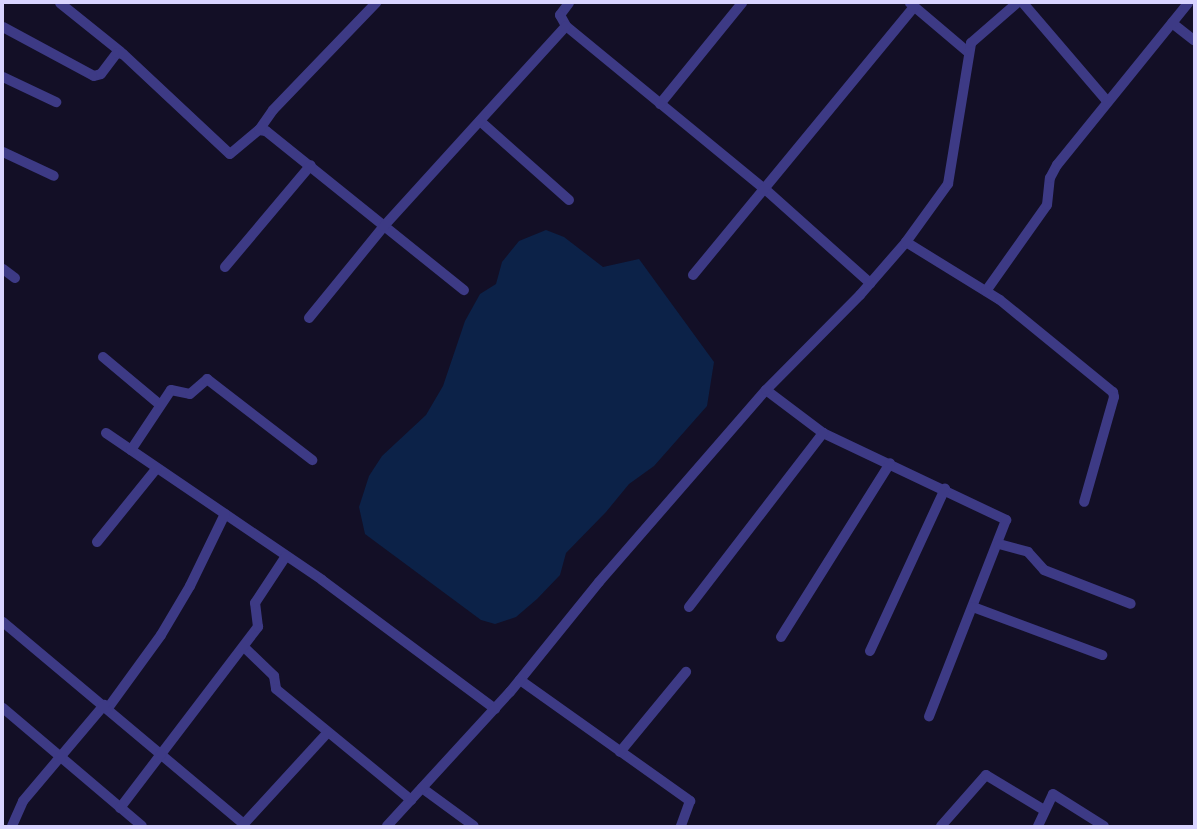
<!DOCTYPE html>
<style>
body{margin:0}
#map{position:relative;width:1197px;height:829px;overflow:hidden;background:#130f26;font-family:"Public Sans",sans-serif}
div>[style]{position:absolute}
.water>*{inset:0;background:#0c2248}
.minor>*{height:10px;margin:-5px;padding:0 5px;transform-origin:5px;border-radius:5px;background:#3d3a85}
span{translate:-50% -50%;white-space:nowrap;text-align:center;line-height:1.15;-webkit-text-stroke:3px #130f26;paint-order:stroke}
.frame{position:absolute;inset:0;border:4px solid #d9d4ff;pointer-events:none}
</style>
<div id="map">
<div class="water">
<div style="clip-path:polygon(546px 230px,564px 237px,603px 267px,639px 259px,714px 362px,707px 406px,654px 466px,629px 484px,606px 512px,566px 553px,560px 575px,537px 599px,516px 617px,495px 624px,481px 620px,365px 534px,359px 507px,369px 476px,382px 456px,426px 415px,443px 386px,465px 321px,480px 294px,496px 284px,502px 262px,519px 241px)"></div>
</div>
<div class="minor">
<div style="left:60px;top:3px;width:78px;rotate:38.8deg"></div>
<div style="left:569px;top:3px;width:15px;rotate:127deg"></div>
<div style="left:560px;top:15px;width:13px;rotate:61deg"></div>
<div style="left:566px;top:26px;width:259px;rotate:39.4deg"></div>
<div style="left:766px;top:190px;width:140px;rotate:41.8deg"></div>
<div style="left:910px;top:3px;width:77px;rotate:40.3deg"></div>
<div style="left:1023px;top:3px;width:129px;rotate:49.4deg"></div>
<div style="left:1172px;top:23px;width:28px;rotate:38deg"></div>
<div style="left:3px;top:27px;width:103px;rotate:28.3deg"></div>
<div style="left:94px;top:76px;width:7px;rotate:-16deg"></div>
<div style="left:101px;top:74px;width:26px;rotate:-53deg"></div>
<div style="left:117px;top:53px;width:6px;rotate:9deg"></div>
<div style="left:123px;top:54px;width:146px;rotate:43.1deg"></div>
<div style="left:230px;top:154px;width:38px;rotate:-40deg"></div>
<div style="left:259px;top:130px;width:7px;rotate:8deg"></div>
<div style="left:266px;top:131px;width:254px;rotate:38.8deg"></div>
<div style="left:3px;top:77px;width:59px;rotate:25.3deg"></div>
<div style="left:660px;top:104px;width:130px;rotate:-50.9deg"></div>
<div style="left:480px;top:121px;width:119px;rotate:41.6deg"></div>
<div style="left:259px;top:130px;width:24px;rotate:-55deg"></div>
<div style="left:273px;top:110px;width:149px;rotate:-46.1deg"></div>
<div style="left:3px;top:152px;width:56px;rotate:25.2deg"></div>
<div style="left:906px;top:242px;width:110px;rotate:31.7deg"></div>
<div style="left:1000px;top:300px;width:146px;rotate:39.2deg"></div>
<div style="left:1113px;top:392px;width:5px;rotate:79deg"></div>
<div style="left:1114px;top:397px;width:109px;rotate:105.9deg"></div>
<div style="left:225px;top:267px;width:133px;rotate:-49.9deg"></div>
<div style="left:3px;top:269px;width:15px;rotate:37deg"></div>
<div style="left:693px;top:275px;width:347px;rotate:-50.5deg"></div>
<div style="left:986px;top:291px;width:105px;rotate:-54.7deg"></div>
<div style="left:1047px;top:205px;width:27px;rotate:-84deg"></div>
<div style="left:1050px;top:178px;width:15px;rotate:-62deg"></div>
<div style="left:1057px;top:165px;width:208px;rotate:-51deg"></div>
<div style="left:309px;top:318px;width:119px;rotate:-50.8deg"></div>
<div style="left:384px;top:226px;width:270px;rotate:-47.7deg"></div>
<div style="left:103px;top:357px;width:73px;rotate:40deg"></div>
<div style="left:766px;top:390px;width:71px;rotate:37deg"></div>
<div style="left:823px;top:433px;width:203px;rotate:25.4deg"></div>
<div style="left:1006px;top:520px;width:211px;rotate:111.4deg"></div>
<div style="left:106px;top:433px;width:261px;rotate:34.2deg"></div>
<div style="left:322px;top:580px;width:216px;rotate:36.7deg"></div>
<div style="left:131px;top:450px;width:72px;rotate:-56.3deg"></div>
<div style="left:171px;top:390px;width:19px;rotate:12deg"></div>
<div style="left:190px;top:394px;width:23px;rotate:-41deg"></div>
<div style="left:207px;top:379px;width:133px;rotate:37.6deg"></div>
<div style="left:97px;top:542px;width:95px;rotate:-51deg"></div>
<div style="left:999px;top:544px;width:30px;rotate:15deg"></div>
<div style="left:1028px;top:552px;width:24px;rotate:48deg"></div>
<div style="left:1044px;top:570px;width:93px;rotate:21.3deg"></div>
<div style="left:689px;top:607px;width:220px;rotate:-52.4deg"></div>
<div style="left:973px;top:607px;width:138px;rotate:20.4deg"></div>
<div style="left:3px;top:622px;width:314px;rotate:40deg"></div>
<div style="left:781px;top:637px;width:205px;rotate:-57.9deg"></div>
<div style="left:244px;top:647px;width:42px;rotate:44deg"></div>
<div style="left:274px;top:676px;width:13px;rotate:81deg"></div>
<div style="left:276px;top:689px;width:175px;rotate:39.4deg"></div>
<div style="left:870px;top:651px;width:179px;rotate:-65.2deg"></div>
<div style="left:520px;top:680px;width:209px;rotate:35.4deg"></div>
<div style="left:690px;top:801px;width:27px;rotate:110deg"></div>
<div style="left:3px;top:708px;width:182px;rotate:40.3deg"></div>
<div style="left:108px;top:708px;width:90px;rotate:-54deg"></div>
<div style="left:161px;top:635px;width:57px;rotate:-59.4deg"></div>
<div style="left:190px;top:586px;width:80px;rotate:-64.1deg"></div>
<div style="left:620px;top:752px;width:104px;rotate:-50.5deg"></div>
<div style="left:422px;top:788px;width:64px;rotate:36.2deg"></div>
<div style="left:120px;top:808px;width:228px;rotate:-52.7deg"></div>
<div style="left:258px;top:627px;width:24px;rotate:-97deg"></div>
<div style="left:255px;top:603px;width:56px;rotate:-56.6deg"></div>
<div style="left:12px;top:826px;width:27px;rotate:-66deg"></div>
<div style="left:23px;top:801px;width:126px;rotate:-49.8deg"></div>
<div style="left:242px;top:826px;width:127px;rotate:-47.5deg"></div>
<div style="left:387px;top:826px;width:182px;rotate:-47.5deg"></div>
<div style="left:510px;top:692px;width:141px;rotate:-51deg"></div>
<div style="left:599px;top:582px;width:254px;rotate:-49deg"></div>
<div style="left:766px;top:390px;width:134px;rotate:-45.3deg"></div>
<div style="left:860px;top:295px;width:70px;rotate:-49deg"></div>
<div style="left:906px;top:242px;width:72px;rotate:-54.1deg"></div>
<div style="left:948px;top:184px;width:143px;rotate:-80.7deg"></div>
<div style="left:971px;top:43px;width:61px;rotate:-41deg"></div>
<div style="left:941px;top:826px;width:68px;rotate:-48.6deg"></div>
<div style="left:986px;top:775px;width:68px;rotate:31.1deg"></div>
<div style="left:1038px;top:826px;width:35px;rotate:-65deg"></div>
<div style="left:1053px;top:794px;width:60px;rotate:32.1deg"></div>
</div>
<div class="frame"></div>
</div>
